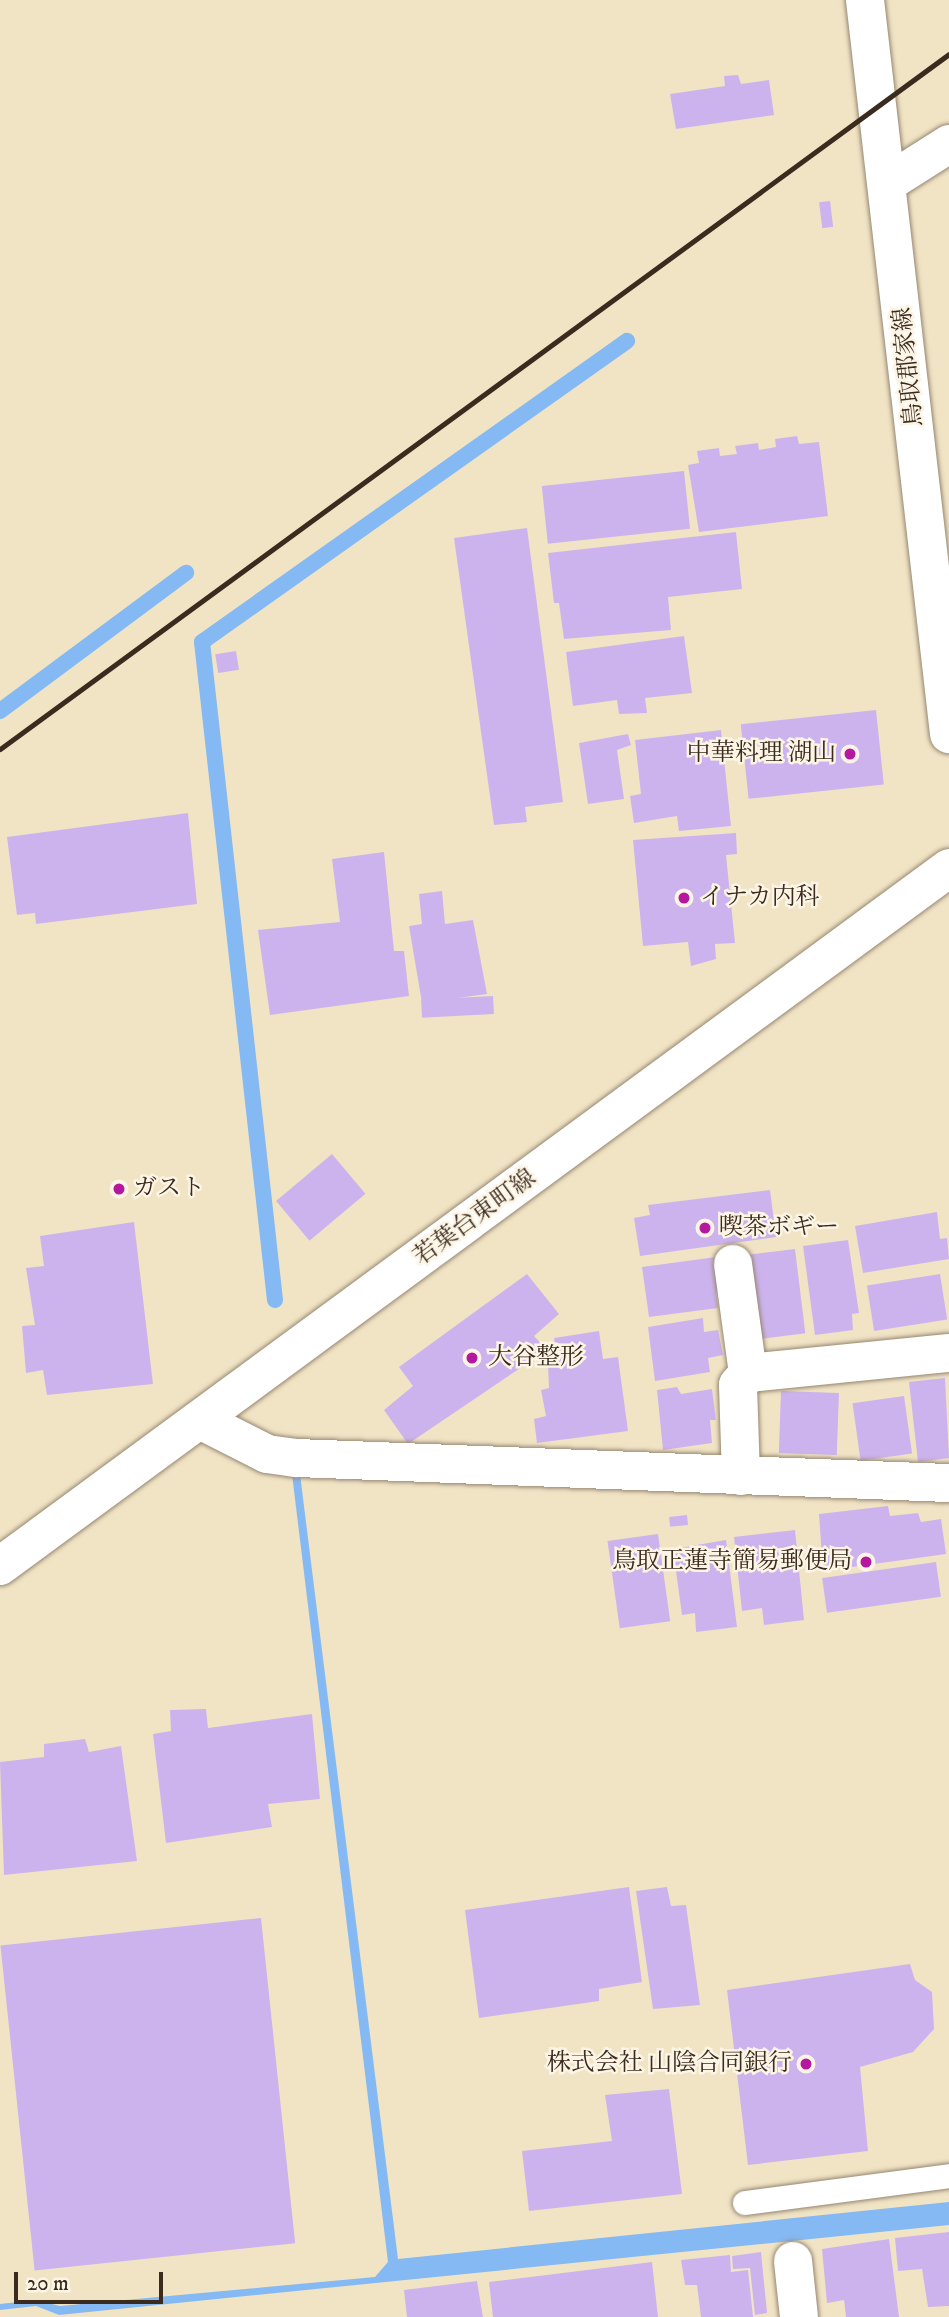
<!DOCTYPE html>
<meta charset="utf-8">
<style>
body{margin:0}
#map{position:relative;width:949px;height:2317px;overflow:hidden;background:#f1e4c5;font-family:"IM FELL DW Pica","Noto Serif JP",serif}
div>[style]{position:absolute}
.water>*{inset:0;background:#85b9f3}
.stream>*{height:16px;margin:-8px;padding:0 8px;transform-origin:8px;border-radius:8px;background:#85b9f3}
.building>*{inset:0;background:#cdb3ee;transform-origin:0 0}
.roads{filter:drop-shadow(0 0 2px #968772) drop-shadow(0 0 2px #968772)}
.lane>*{height:24px;margin:-12px;padding:0 12px;transform-origin:12px;border-radius:12px;background:#fff}
.street>*{height:38px;margin:-19px;padding:0 19px;transform-origin:19px;border-radius:19px;background:#fff}
.secondary>*{height:38px;margin:-19px;padding:0 19px;transform-origin:19px;border-radius:19px;background:#fff}
.rail>*{height:5px;margin:-2.5px;padding:0 2.5px;transform-origin:2.5px;border-radius:2.5px;background:#3b2a1e}
.dots>*{width:19px;height:19px;translate:-50% -50%;box-sizing:border-box;border:4px solid #fcf5e5;border-radius:50%}
span{translate:-50% -50%;white-space:nowrap;text-align:center;line-height:1.15;-webkit-text-stroke:5px #fcf5e5;paint-order:stroke}
.street-label{font-size:24px;color:#3b2a1e}
.poi-label{font-size:24px;color:#3b2a1e}
.right{translate:-100% -50%;text-align:right}
.left{translate:0 -50%;text-align:left}
.scale{position:absolute;left:14px;top:2272px;width:149px;height:32px;box-sizing:border-box;border:4px solid #3b2a1e;border-top:0;padding-left:9px;font-size:21px;line-height:24px;white-space:nowrap;color:#3b2a1e;-webkit-text-stroke:5px #fcf5e5;paint-order:stroke}
</style>
<div id="map">
<div class="water">
<div style="clip-path:polygon(291px 1466px,299px 1466px,398px 2259px,949px 2202px,949px 2225px,59px 2315px,36px 2306px,0 2310px,0 2304px,36px 2300px,60px 2306px,375px 2277px,388px 2262px)"></div>
</div>
<div class="stream">
<div style="left:0;top:711px;width:232px;rotate:-36.6deg"></div>
<div style="left:275px;top:1300px;width:662px;rotate:-96.33deg"></div>
<div style="left:202px;top:642px;width:521px;rotate:-35.31deg"></div>
</div>
<div class="building">
<div style="clip-path:polygon(738px 75px,741px 84px,769px 80px,774px 115px,676px 129px,670px 94px,725px 86px,724px 76px)"></div>
<div style="left:830px;top:201px;width:26px;height:11px;rotate:83deg"></div>
<div style="clip-path:polygon(797px 436px,799px 444px,819px 442px,828px 516px,699px 532px,688px 465px,699px 463px,697px 451px,719px 448px,720px 456px,737px 454px,735px 446px,758px 443px,759px 450px,776px 447px,775px 439px)"></div>
<div style="left:684px;top:471px;width:58px;height:143px;rotate:84deg"></div>
<div style="clip-path:polygon(527px 528px,563px 802px,525px 807px,527px 822px,494px 825px,454px 538px)"></div>
<div style="clip-path:polygon(736px 532px,742px 589px,668px 597px,671px 630px,564px 639px,559px 603px,554px 603px,548px 553px)"></div>
<div style="clip-path:polygon(684px 636px,692px 693px,645px 698px,647px 713px,619px 714px,617px 700px,573px 706px,566px 652px)"></div>
<div style="left:236px;top:651px;width:19px;height:21px;rotate:81deg"></div>
<div style="left:876px;top:710px;width:75px;height:136px;rotate:84deg"></div>
<div style="clip-path:polygon(721px 730px,731px 826px,679px 831px,677px 816px,634px 823px,630px 796px,641px 794px,635px 740px)"></div>
<div style="clip-path:polygon(628px 734px,631px 745px,617px 750px,624px 799px,588px 804px,579px 743px)"></div>
<div style="clip-path:polygon(188px 813px,197px 904px,36px 924px,35px 913px,17px 915px,7px 837px)"></div>
<div style="clip-path:polygon(736px 833px,737px 854px,726px 855px,735px 943px,715px 944px,716px 959px,691px 966px,688px 942px,643px 946px,633px 840px)"></div>
<div style="clip-path:polygon(384px 852px,394px 951px,404px 951px,409px 996px,270px 1015px,258px 930px,340px 922px,332px 859px)"></div>
<div style="clip-path:polygon(442px 891px,445px 924px,473px 920px,487px 994px,422px 1003px,409px 926px,422px 924px,419px 894px)"></div>
<div style="left:493px;top:996px;width:18px;height:72px;rotate:87deg"></div>
<div style="left:332px;top:1154px;width:52px;height:73px;rotate:50deg"></div>
<div style="clip-path:polygon(770px 1190px,776px 1237px,640px 1256px,634px 1218px,650px 1215px,648px 1205px)"></div>
<div style="clip-path:polygon(937px 1212px,940px 1239px,947px 1238px,949px 1259px,863px 1273px,855px 1226px)"></div>
<div style="clip-path:polygon(134px 1222px,153px 1384px,47px 1395px,43px 1370px,26px 1373px,22px 1326px,35px 1325px,26px 1268px,44px 1266px,40px 1236px)"></div>
<div style="clip-path:polygon(848px 1240px,859px 1313px,852px 1314px,853px 1330px,815px 1335px,803px 1246px)"></div>
<div style="left:795px;top:1249px;width:85px;height:49px;rotate:83deg"></div>
<div style="clip-path:polygon(716px 1257px,722px 1292px,716px 1292px,718px 1308px,649px 1317px,642px 1267px)"></div>
<div style="clip-path:polygon(527px 1274px,559px 1314px,534px 1336px,547px 1350px,408px 1444px,384px 1410px,413px 1386px,399px 1367px)"></div>
<div style="left:940px;top:1274px;width:46px;height:74px;rotate:81deg"></div>
<div style="clip-path:polygon(703px 1318px,704px 1332px,718px 1330px,723px 1355px,708px 1358px,710px 1372px,655px 1381px,648px 1327px)"></div>
<div style="clip-path:polygon(599px 1331px,603px 1359px,618px 1357px,628px 1431px,537px 1443px,534px 1419px,546px 1416px,541px 1390px,549px 1388px,548px 1365px,558px 1362px,554px 1338px)"></div>
<div style="clip-path:polygon(945px 1378px,949px 1458px,918px 1462px,909px 1382px)"></div>
<div style="clip-path:polygon(677px 1387px,681px 1394px,712px 1389px,716px 1420px,710px 1420px,712px 1443px,663px 1450px,657px 1390px)"></div>
<div style="left:781px;top:1391px;width:58px;height:62px;rotate:2deg"></div>
<div style="left:904px;top:1396px;width:58px;height:52px;rotate:82deg"></div>
<div style="clip-path:polygon(888px 1506px,890px 1516px,918px 1513px,921px 1522px,941px 1519px,946px 1554px,823px 1571px,819px 1514px)"></div>
<div style="left:687px;top:1515px;width:10px;height:18px;rotate:84deg"></div>
<div style="clip-path:polygon(795px 1530px,804px 1620px,764px 1625px,762px 1608px,742px 1611px,734px 1537px)"></div>
<div style="left:658px;top:1534px;width:88px;height:51px;rotate:82deg"></div>
<div style="clip-path:polygon(726px 1540px,737px 1627px,696px 1632px,695px 1613px,682px 1615px,673px 1549px)"></div>
<div style="left:936px;top:1562px;width:35px;height:115px;rotate:82deg"></div>
<div style="clip-path:polygon(206px 1709px,208px 1728px,312px 1714px,320px 1799px,268px 1804px,272px 1827px,166px 1843px,153px 1734px,171px 1731px,170px 1710px)"></div>
<div style="clip-path:polygon(85px 1739px,89px 1752px,121px 1746px,137px 1861px,4px 1875px,0 1762px,44px 1757px,44px 1744px)"></div>
<div style="clip-path:polygon(629px 1887px,642px 1982px,599px 1989px,599px 2001px,479px 2018px,465px 1910px)"></div>
<div style="clip-path:polygon(667px 1887px,671px 1906px,686px 1905px,700px 2005px,653px 2009px,636px 1891px)"></div>
<div style="left:261px;top:1918px;width:327px;height:262px;rotate:84deg"></div>
<div style="clip-path:polygon(910px 1964px,915px 1980px,932px 1992px,934px 2029px,913px 2052px,860px 2067px,868px 2151px,748px 2165px,727px 1990px)"></div>
<div style="clip-path:polygon(669px 2089px,682px 2194px,529px 2211px,522px 2151px,612px 2141px,605px 2095px)"></div>
<div style="clip-path:polygon(949px 2232px,949px 2306px,928px 2307px,922px 2269px,898px 2271px,895px 2238px)"></div>
<div style="clip-path:polygon(889px 2239px,899px 2317px,846px 2317px,844px 2300px,827px 2303px,822px 2249px)"></div>
<div style="clip-path:polygon(761px 2252px,767px 2313px,755px 2315px,750px 2268px,733px 2269px,732px 2256px)"></div>
<div style="clip-path:polygon(730px 2255px,731px 2272px,748px 2270px,753px 2317px,701px 2317px,697px 2285px,685px 2285px,681px 2260px)"></div>
<div style="clip-path:polygon(652px 2262px,658px 2317px,493px 2317px,489px 2282px)"></div>
<div style="clip-path:polygon(477px 2281px,483px 2317px,407px 2317px,404px 2290px)"></div>
</div>
<div class="roads">
<div class="lane">
<div style="left:745px;top:2203px;width:206px;rotate:-7.5deg"></div>
</div>
<div class="street">
<div style="left:889px;top:182px;width:71px;rotate:-32.3deg"></div>
<div style="left:733px;top:1264px;width:110px;rotate:82.2deg"></div>
<div style="left:202px;top:1421px;width:73px;rotate:26.9deg"></div>
<div style="left:267px;top:1454px;width:30px;rotate:8deg"></div>
<div style="left:297px;top:1458px;width:652px;rotate:2.2deg"></div>
<div style="left:741px;top:1476px;width:91px;rotate:-91.9deg"></div>
<div style="left:738px;top:1385px;width:16px;rotate:-50deg"></div>
<div style="left:748px;top:1373px;width:202px;rotate:-5.7deg"></div>
<div style="left:793px;top:2261px;width:56px;rotate:83.9deg"></div>
</div>
<div class="secondary">
<div style="left:865px;top:0;width:739px;rotate:83.47deg"></div>
<div style="left:0;top:1566px;width:1178px;rotate:-36.33deg"></div>
</div>
</div>
<div class="rail">
<div style="left:0;top:749px;width:1176px;rotate:-36.22deg"></div>
</div>
<div class="dots">
<div style="left:850px;top:754px;background:#b5179e"></div>
<div style="left:684px;top:898px;background:#b5179e"></div>
<div style="left:119px;top:1189px;background:#b5179e"></div>
<div style="left:705px;top:1228px;background:#b5179e"></div>
<div style="left:472px;top:1358px;background:#b5179e"></div>
<div style="left:866px;top:1562px;background:#b5179e"></div>
<div style="left:806px;top:2064px;background:#b5179e"></div>
</div>
<div class="street-label">
<span style="left:909px;top:367px;rotate:-96deg">鳥取郡家線</span>
<span style="left:475px;top:1218px;rotate:-36deg">若葉台東町線</span>
</div>
<div class="poi-label">
<span class="right" style="left:836px;top:754px">中華料理 湖山</span>
<span class="left" style="left:700px;top:898px">イナカ内科</span>
<span class="left" style="left:133px;top:1189px">ガスト</span>
<span class="left" style="left:719px;top:1228px">喫茶ボギー</span>
<span class="left" style="left:488px;top:1358px">大谷整形</span>
<span class="right" style="left:852px;top:1562px">鳥取正蓮寺簡易郵便局</span>
<span class="right" style="left:792px;top:2064px">株式会社 山陰合同銀行</span>
</div>
<div class="scale">20 m</div>
</div>
